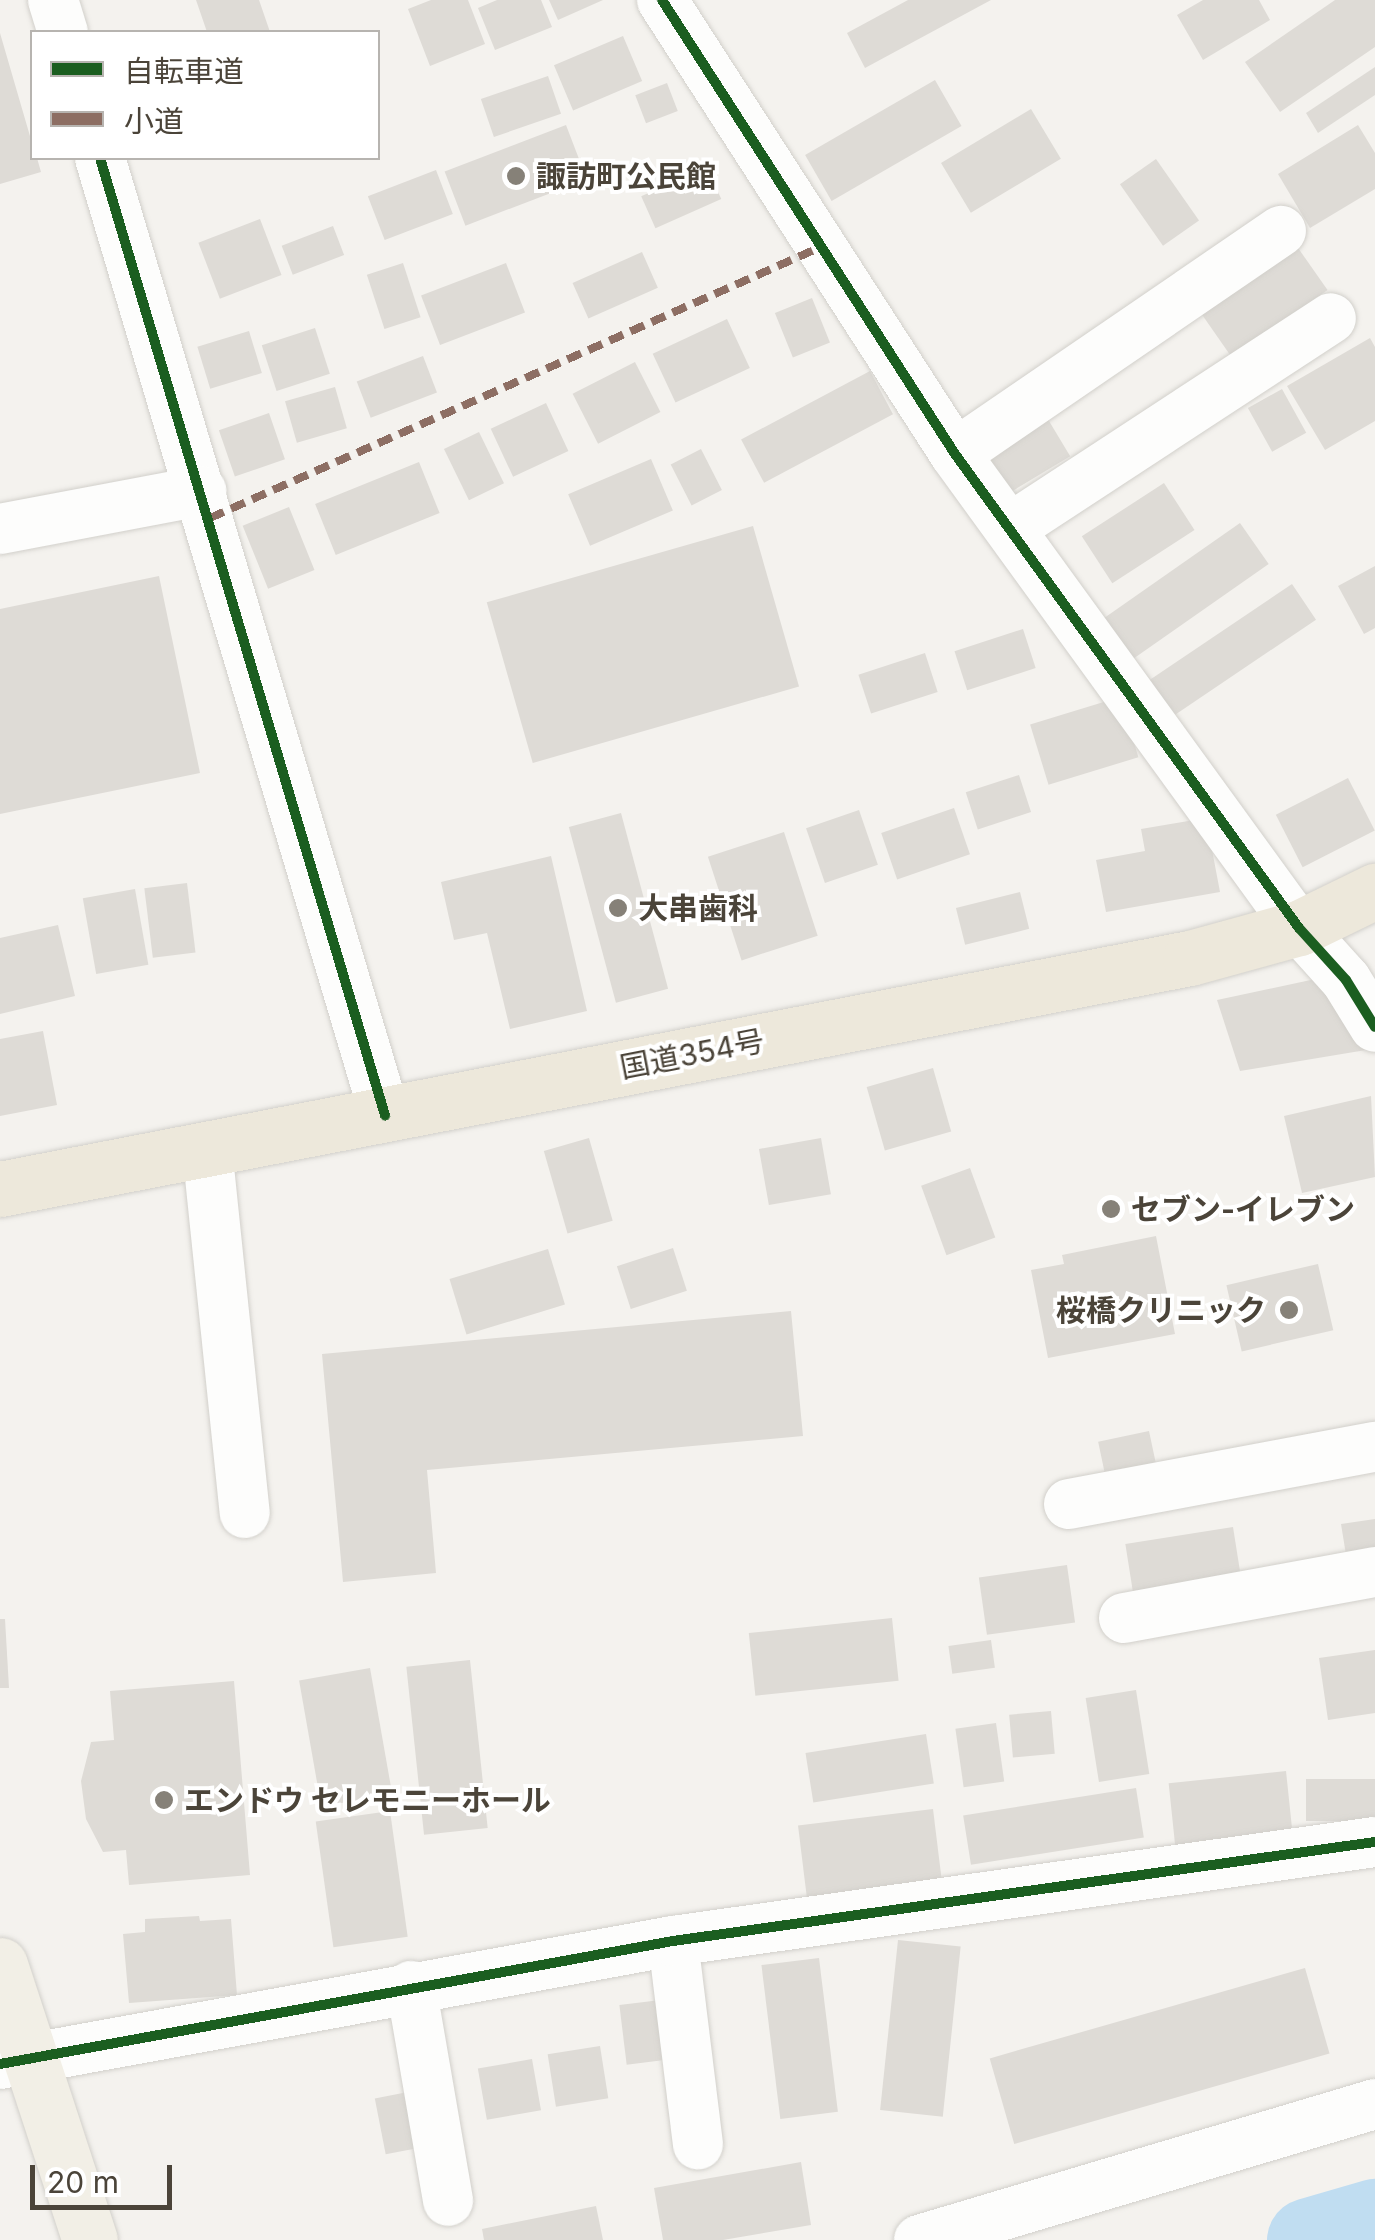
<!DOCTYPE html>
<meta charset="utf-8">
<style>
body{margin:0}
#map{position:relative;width:1375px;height:2240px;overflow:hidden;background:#f4f2ee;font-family:Inter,"Noto Sans JP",sans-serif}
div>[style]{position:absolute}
.river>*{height:85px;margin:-42.5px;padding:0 42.5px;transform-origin:42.5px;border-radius:42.5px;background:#c0ddf1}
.building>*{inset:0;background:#dedbd6;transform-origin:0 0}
.roads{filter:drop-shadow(0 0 2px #d2d0cb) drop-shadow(0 0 2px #d2d0cb)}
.minor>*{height:50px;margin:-25px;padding:0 25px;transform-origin:25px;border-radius:25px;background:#fdfdfc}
.major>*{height:55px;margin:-27.5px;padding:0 27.5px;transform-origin:27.5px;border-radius:27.5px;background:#f2efe6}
.highway>*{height:55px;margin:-27.5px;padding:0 27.5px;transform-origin:27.5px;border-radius:27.5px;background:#ede8db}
.quiet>*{height:8px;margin-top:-4px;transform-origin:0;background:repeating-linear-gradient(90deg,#8d6e63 0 15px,transparent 0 23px)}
.cycleway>*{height:10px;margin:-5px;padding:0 5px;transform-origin:5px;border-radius:5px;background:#1b5e20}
.dots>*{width:28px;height:28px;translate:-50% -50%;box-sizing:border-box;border:5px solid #fff;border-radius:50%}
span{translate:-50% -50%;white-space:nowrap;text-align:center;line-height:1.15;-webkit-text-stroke:8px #fff;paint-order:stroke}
.poi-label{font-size:30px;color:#4b4439;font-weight:700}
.left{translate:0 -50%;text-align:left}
.right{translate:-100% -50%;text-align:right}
.street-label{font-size:30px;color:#4b4439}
.legend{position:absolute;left:30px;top:30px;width:350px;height:130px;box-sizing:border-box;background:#fff;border:2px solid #b7b4b0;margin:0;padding:12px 18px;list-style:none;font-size:30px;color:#4b4439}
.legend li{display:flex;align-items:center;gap:20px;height:50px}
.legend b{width:50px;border:2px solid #b7b4b0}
.scale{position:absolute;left:30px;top:2165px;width:142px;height:45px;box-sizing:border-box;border:5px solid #4b4439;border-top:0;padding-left:12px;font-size:30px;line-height:35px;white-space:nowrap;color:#4b4439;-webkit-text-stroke:8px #fff;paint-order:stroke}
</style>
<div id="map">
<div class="river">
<div style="left:1309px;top:2240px;width:69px;rotate:-16.1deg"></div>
</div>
<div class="building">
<div style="clip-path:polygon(196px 0,259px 0,270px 32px,207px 32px)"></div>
<div style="clip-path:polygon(431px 0,468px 0,485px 44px,430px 66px,408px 9px)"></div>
<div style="clip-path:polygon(497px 0,541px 0,552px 27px,495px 50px,478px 8px)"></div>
<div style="clip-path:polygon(549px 0,603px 0,558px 20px)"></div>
<div style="clip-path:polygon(908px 0,991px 0,865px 68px,847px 33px)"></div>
<div style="clip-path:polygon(1203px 0,1259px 0,1270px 20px,1203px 60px,1177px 15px)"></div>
<div style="clip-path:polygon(1335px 0,1375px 0,1375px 47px,1280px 112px,1245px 62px)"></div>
<div style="clip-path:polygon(0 33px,32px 143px,32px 158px,37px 158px,41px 172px,0 184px)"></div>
<div style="left:623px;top:36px;width:49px;height:75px;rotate:67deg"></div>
<div style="clip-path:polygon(1375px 67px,1375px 95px,1318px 133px,1306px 113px)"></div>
<div style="left:548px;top:76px;width:40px;height:71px;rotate:71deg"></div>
<div style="left:935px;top:80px;width:53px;height:150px;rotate:60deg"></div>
<div style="left:667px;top:83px;width:30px;height:34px;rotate:69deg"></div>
<div style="left:1031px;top:109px;width:58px;height:105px;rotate:59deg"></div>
<div style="left:566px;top:125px;width:58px;height:130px;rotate:69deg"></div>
<div style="clip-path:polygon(1358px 125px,1375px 153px,1375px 189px,1310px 228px,1278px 174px)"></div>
<div style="left:1156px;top:159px;width:75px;height:44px;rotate:55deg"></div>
<div style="left:707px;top:167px;width:35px;height:72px;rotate:66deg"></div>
<div style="left:436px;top:170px;width:47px;height:73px;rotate:69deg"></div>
<div style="left:260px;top:219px;width:60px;height:66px;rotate:69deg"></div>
<div style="left:333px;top:226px;width:31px;height:55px;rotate:69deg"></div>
<div style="left:1296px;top:245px;width:55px;height:117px;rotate:55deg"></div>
<div style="left:642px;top:252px;width:39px;height:76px;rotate:66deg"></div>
<div style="left:403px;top:263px;width:57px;height:38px;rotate:72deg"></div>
<div style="left:506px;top:263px;width:53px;height:91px;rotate:69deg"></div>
<div style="left:812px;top:298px;width:48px;height:40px;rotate:68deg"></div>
<div style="left:727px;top:319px;width:54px;height:82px;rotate:65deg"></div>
<div style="left:315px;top:328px;width:48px;height:56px;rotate:72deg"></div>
<div style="left:249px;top:331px;width:44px;height:54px;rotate:73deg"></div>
<div style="clip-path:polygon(1370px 338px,1375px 347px,1375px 421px,1325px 450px,1287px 386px)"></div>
<div style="left:423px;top:356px;width:39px;height:71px;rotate:69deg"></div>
<div style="left:635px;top:362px;width:56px;height:70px;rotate:63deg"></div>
<div style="left:870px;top:371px;width:49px;height:146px;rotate:62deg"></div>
<div style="left:335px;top:387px;width:43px;height:52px;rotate:74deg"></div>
<div style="left:1282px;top:389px;width:50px;height:39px;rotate:61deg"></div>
<div style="left:546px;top:403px;width:53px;height:61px;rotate:65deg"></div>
<div style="left:269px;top:413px;width:49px;height:53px;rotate:71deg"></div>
<div style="left:1046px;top:416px;width:47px;height:73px;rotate:59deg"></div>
<div style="left:479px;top:432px;width:57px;height:39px;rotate:64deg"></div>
<div style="left:701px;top:449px;width:46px;height:34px;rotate:63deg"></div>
<div style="left:651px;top:459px;width:56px;height:90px;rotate:67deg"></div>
<div style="left:419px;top:462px;width:55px;height:112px;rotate:68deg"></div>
<div style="left:1164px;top:483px;width:56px;height:98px;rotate:57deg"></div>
<div style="left:289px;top:507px;width:68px;height:50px;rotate:68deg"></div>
<div style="left:1240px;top:523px;width:50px;height:171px;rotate:55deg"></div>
<div style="left:753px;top:526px;width:167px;height:277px;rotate:74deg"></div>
<div style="clip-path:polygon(1375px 566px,1375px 628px,1364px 634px,1338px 586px)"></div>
<div style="clip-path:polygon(159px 576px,200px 773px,0 814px,0 609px)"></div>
<div style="left:1292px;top:584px;width:43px;height:174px;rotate:56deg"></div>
<div style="left:1023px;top:629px;width:41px;height:72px;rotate:72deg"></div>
<div style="left:925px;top:653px;width:41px;height:70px;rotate:72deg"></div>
<div style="left:1120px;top:697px;width:63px;height:94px;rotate:73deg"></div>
<div style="left:1019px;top:775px;width:39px;height:56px;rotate:72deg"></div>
<div style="left:1348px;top:778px;width:59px;height:81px;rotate:63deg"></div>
<div style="left:954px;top:808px;width:49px;height:77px;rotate:71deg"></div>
<div style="left:859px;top:810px;width:58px;height:56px;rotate:71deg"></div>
<div style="left:621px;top:813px;width:182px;height:54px;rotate:75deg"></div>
<div style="clip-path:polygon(1206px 818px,1220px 892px,1106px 912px,1096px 860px,1145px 851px,1141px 829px)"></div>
<div style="left:784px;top:832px;width:109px;height:80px;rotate:72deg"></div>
<div style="clip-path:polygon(551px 856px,587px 1011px,510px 1029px,487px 933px,454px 940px,441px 882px)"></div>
<div style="left:187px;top:883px;width:70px;height:43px;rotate:83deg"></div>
<div style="left:135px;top:889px;width:77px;height:53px;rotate:80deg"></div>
<div style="left:1020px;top:892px;width:38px;height:66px;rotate:76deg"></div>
<div style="clip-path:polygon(58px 925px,75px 996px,0 1014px,0 938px)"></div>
<div style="clip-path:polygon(1320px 978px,1366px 1050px,1240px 1071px,1217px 1000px)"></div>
<div style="clip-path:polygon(43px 1031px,57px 1105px,0 1116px,0 1039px)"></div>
<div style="left:933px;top:1068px;width:66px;height:69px;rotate:74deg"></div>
<div style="clip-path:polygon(1371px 1096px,1375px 1177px,1302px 1193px,1284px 1116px)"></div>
<div style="left:589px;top:1138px;width:86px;height:47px;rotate:74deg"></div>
<div style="left:821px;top:1138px;width:57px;height:63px;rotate:80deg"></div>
<div style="left:970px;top:1168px;width:74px;height:52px;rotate:70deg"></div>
<div style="clip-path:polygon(1156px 1236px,1175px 1334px,1048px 1358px,1031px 1270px,1064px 1264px,1062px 1255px)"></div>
<div style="left:673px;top:1248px;width:45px;height:59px;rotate:72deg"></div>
<div style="left:548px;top:1249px;width:58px;height:103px;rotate:73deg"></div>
<div style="left:1318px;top:1264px;width:68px;height:94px;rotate:77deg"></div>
<div style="clip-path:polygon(791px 1311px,803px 1436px,427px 1470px,436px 1573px,343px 1582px,322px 1354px)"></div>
<div style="left:1149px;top:1431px;width:38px;height:52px;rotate:78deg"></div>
<div style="clip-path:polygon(1375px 1519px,1375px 1557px,1347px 1561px,1341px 1524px)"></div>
<div style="left:1233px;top:1527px;width:59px;height:109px;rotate:81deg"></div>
<div style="left:1067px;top:1565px;width:58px;height:89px;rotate:82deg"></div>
<div style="left:892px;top:1618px;width:63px;height:144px;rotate:84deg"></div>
<div style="clip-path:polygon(0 1619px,5px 1619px,9px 1688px,0 1688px)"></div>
<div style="left:991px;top:1640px;width:28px;height:43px;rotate:82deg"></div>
<div style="clip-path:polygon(1375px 1650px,1375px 1713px,1328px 1720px,1319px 1658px)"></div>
<div style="left:470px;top:1660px;width:169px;height:64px;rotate:84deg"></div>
<div style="left:370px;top:1668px;width:128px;height:72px;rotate:80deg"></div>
<div style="clip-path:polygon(234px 1681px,250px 1875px,129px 1885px,126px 1850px,103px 1852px,86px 1819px,81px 1781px,91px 1742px,114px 1740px,110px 1691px)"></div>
<div style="left:1136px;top:1690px;width:85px;height:51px;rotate:81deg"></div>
<div style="left:1051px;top:1711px;width:43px;height:42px;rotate:85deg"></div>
<div style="left:996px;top:1723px;width:59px;height:41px;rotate:82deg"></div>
<div style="left:926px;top:1734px;width:50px;height:122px;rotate:81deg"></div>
<div style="left:1286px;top:1771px;width:69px;height:118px;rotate:84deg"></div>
<div style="left:1375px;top:1779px;width:42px;height:69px;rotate:90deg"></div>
<div style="left:1136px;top:1788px;width:50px;height:175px;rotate:81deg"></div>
<div style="left:933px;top:1809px;width:78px;height:136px;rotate:83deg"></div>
<div style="left:390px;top:1811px;width:127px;height:75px;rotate:82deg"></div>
<div style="clip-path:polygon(199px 1916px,200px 1921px,231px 1919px,237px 1995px,129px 2003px,123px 1934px,145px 1932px,145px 1919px)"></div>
<div style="left:898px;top:1940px;width:63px;height:171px;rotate:6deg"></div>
<div style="left:819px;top:1958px;width:155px;height:58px;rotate:83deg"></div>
<div style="left:1305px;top:1968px;width:89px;height:328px;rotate:74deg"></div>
<div style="left:669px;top:1999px;width:60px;height:50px;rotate:83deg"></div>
<div style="left:600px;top:2046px;width:53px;height:53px;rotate:81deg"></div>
<div style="left:532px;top:2059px;width:52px;height:55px;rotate:80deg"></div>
<div style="left:418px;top:2090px;width:57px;height:44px;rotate:79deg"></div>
<div style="clip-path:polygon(801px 2162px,811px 2225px,723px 2240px,663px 2240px,654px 2188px)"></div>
<div style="clip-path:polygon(596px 2206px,603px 2240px,484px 2240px,482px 2229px)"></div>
</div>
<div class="roads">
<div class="minor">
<div style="left:53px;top:0;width:34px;rotate:73deg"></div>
<div style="left:662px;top:0;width:540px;rotate:57.16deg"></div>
<div style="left:955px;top:454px;width:586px;rotate:54.03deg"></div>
<div style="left:1299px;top:928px;width:70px;rotate:47.9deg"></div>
<div style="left:1346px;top:980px;width:55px;rotate:58.3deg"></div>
<div style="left:100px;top:158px;width:999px;rotate:73.42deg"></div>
<div style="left:955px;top:454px;width:395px;rotate:-34.4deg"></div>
<div style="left:1012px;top:527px;width:381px;rotate:-33.2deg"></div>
<div style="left:0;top:529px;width:205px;rotate:-10.7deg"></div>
<div style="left:207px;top:1148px;width:367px;rotate:84.1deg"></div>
<div style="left:1069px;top:1504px;width:311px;rotate:-10.6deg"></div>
<div style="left:1124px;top:1618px;width:255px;rotate:-10.4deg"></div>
<div style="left:673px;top:1941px;width:205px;rotate:83deg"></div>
<div style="left:411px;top:1986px;width:218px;rotate:80.2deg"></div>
<div style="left:0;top:2064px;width:684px;rotate:-10.36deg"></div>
<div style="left:673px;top:1941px;width:709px;rotate:-8.03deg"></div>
<div style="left:919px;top:2240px;width:476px;rotate:-16.6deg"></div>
</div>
<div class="major">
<div style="left:0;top:1965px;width:289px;rotate:71.9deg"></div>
</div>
<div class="highway">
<div style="left:0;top:1189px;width:1212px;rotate:-10.99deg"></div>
<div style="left:1190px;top:958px;width:113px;rotate:-15.4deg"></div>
<div style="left:1299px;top:928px;width:85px;rotate:-26deg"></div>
</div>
</div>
<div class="quiet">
<div style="left:210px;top:518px;width:671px;rotate:-23.93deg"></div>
</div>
<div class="cycleway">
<div style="left:662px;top:0;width:540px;rotate:57.16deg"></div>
<div style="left:955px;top:454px;width:586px;rotate:54.03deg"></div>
<div style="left:1299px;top:928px;width:70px;rotate:47.9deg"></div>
<div style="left:1346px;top:980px;width:55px;rotate:58.3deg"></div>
<div style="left:100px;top:158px;width:999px;rotate:73.42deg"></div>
<div style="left:0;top:2064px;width:684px;rotate:-10.36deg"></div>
<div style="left:673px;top:1941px;width:709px;rotate:-8.03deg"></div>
</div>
<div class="dots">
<div style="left:516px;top:176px;background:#868178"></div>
<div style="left:618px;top:908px;background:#868178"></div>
<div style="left:1111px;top:1209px;background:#868178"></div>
<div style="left:1289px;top:1310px;background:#868178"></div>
<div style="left:164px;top:1800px;background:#868178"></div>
</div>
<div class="poi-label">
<span class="left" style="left:536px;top:176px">諏訪町公民館</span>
<span class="left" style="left:638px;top:908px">大串歯科</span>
<span class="left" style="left:1131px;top:1209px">セブン-イレブン</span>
<span class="right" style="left:1266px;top:1310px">桜橋クリニック</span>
<span class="left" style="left:184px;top:1800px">エンドウ セレモニーホール</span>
</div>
<div class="street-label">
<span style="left:692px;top:1054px;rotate:-11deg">国道354号</span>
</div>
<ul class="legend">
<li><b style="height:12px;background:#1b5e20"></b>自転車道</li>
<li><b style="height:12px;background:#8d6e63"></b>小道</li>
</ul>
<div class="scale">20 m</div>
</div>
